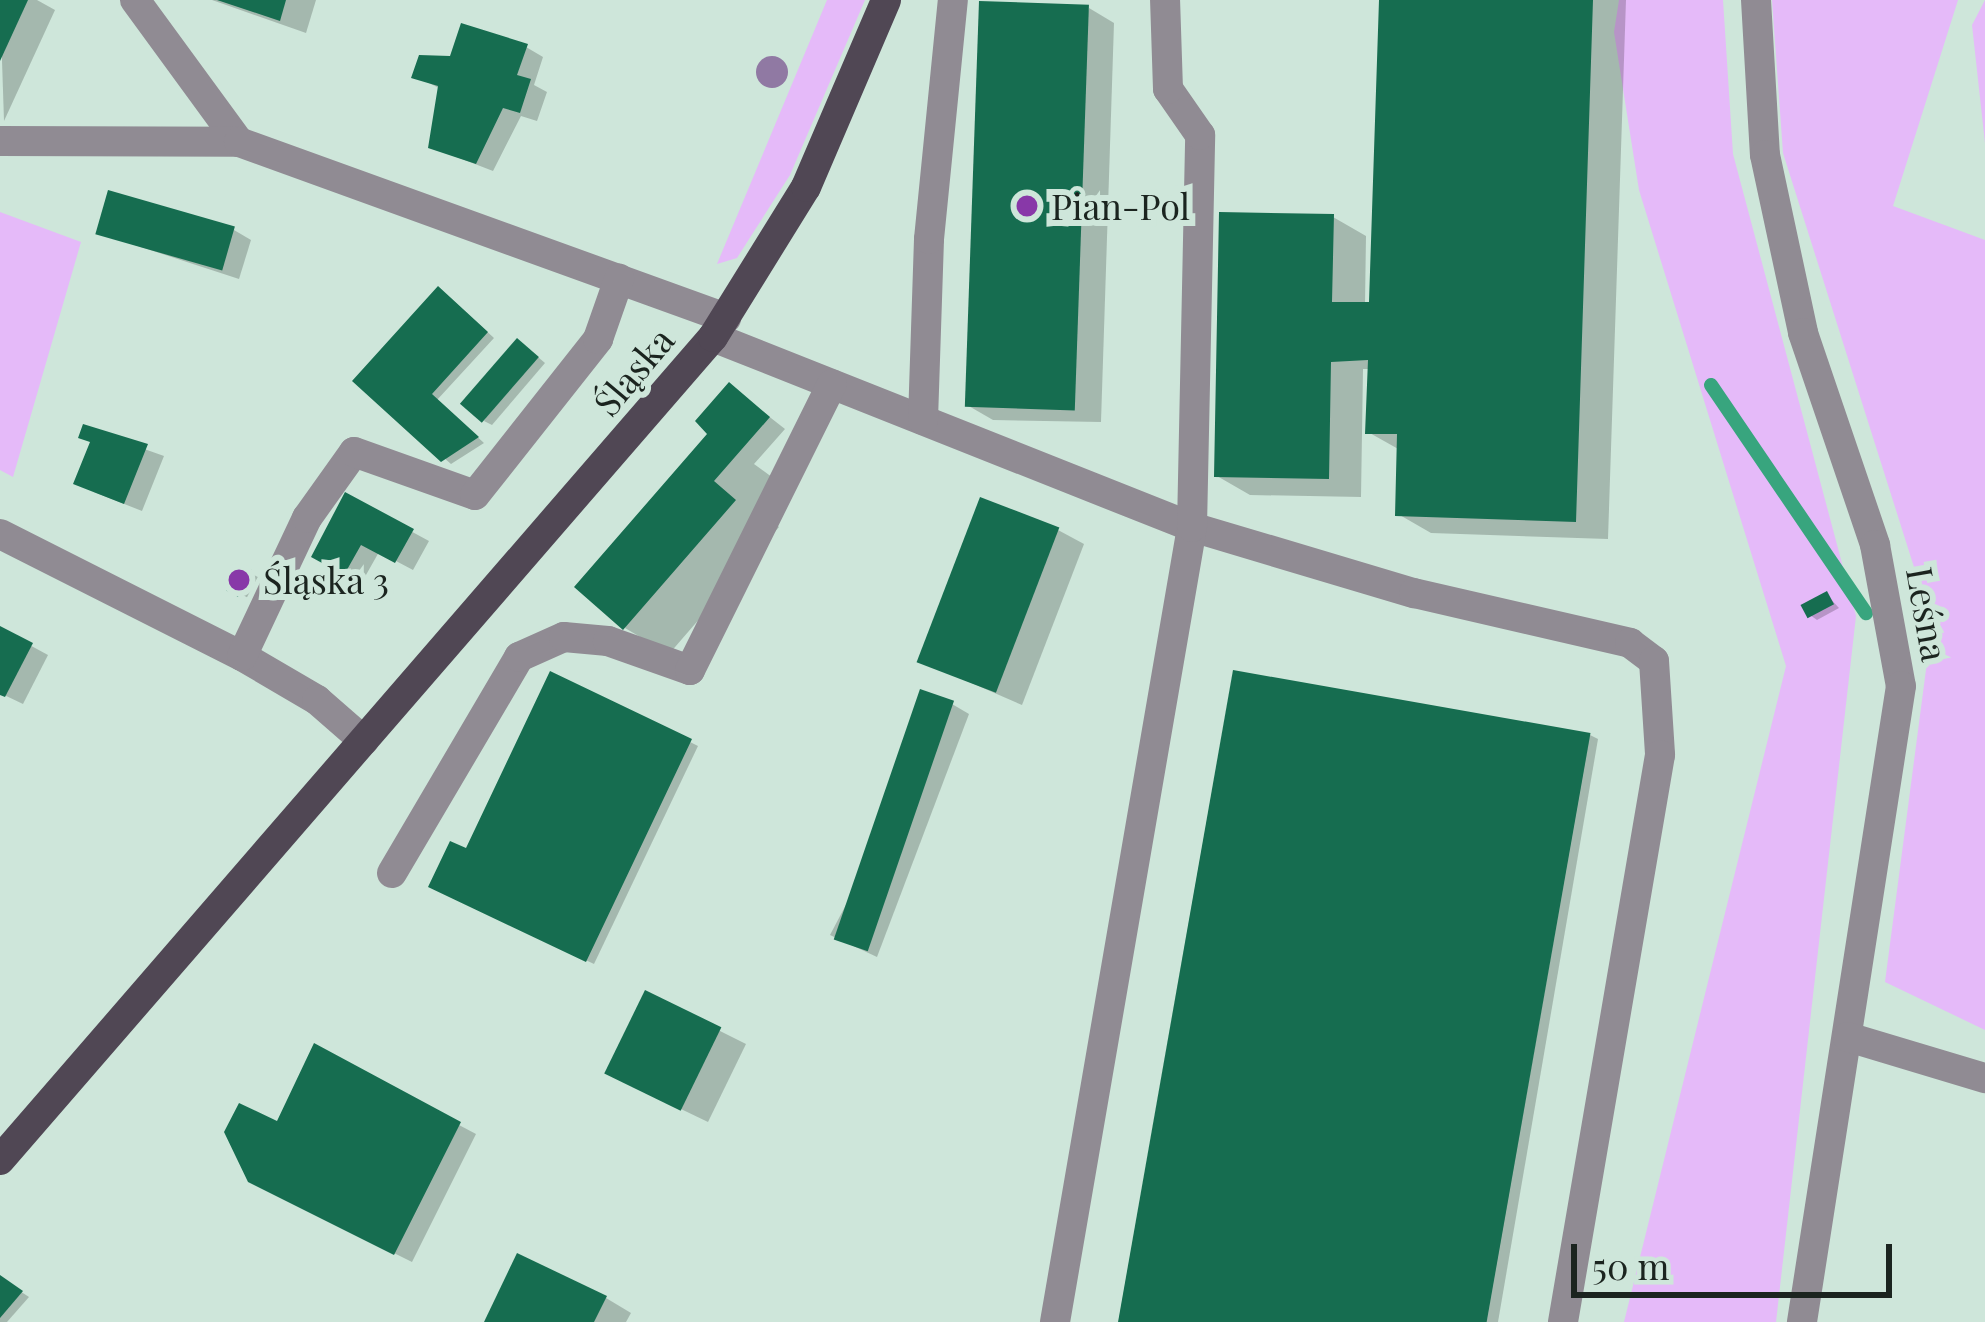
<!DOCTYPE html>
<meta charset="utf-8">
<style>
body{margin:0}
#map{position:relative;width:1985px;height:1322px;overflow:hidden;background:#cee6da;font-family:"Playfair Display",serif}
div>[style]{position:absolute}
.green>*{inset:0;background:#e5baf9}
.shadow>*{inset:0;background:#0003;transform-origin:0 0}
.stream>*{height:14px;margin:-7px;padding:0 7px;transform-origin:7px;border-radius:7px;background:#38a57e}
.building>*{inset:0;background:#166d50;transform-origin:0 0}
.minor>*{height:30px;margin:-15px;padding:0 15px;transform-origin:15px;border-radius:15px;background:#908b93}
.major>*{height:30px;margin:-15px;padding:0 15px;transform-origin:15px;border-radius:15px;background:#504754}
.trees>*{width:32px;height:32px;margin:-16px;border-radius:50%;background:#9079a3}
.dots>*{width:33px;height:33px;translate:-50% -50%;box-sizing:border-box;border:6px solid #cee6da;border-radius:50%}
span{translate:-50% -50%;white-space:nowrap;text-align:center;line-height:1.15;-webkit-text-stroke:12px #cee6da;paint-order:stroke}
.poi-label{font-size:36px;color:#1b241f}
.left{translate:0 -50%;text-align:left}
.street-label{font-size:36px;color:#1b241f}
.scale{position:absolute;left:1571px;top:1244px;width:321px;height:54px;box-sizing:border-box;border:6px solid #1b241f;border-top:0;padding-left:15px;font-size:36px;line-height:42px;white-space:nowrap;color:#1b241f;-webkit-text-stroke:9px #cee6da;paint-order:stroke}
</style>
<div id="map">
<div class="green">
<div style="clip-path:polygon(827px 0,865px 0,790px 175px,737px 258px,717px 264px)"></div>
<div style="clip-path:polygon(1619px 0,1723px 0,1733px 154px,1856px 616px,1776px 1322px,1624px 1322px,1786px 666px,1639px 190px,1614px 32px)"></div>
<div style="clip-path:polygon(1772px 0,1958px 0,1893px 206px,1985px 240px,1985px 1030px,1885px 982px,1932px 624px,1783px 153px)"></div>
<div style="clip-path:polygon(1985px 0,1985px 143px,1972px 25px)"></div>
<div style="clip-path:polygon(0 212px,81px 242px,13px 477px,0 470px)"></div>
</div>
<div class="shadow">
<div style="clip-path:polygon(0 0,37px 0,55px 10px,4px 121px)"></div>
<div style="clip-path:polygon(212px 0,316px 0,306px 33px)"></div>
<div style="clip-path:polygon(1382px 0,1626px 0,1608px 539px,1431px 533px,1398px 514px,1400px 450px,1368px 432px,1370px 369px,1363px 369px,1361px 497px,1250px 495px,1217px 476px,1333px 217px,1366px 236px,1365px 305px,1372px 307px)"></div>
<div style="clip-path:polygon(1089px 8px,1114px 23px,1101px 422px,993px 420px,967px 405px)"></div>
<div style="clip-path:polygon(526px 47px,543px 57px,534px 85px,547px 92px,537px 121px,521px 116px,493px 171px,431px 147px,441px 89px,415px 76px,452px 60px)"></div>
<div style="clip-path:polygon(234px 230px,251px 240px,239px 279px,98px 233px)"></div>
<div style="clip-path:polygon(446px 294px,494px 338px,437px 400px,484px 443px,451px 464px,356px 380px)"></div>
<div style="clip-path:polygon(525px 346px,545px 363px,492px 425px,484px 421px)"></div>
<div style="clip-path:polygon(730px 386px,785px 429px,754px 464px,780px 483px,757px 509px,779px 527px,669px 654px,625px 628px)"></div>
<div style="clip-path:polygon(85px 428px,164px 456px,142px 511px,94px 492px,93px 443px)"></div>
<div style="clip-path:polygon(346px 496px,429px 541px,413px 570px,379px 552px,362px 582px,315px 556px)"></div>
<div style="clip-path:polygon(1058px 530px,1084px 544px,1022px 705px,921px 661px)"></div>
<div style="left:241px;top:568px;width:19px;height:23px;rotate:28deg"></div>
<div style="clip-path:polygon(1827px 595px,1839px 608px,1817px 620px,1810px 615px)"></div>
<div style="clip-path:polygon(0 629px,48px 655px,23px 704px,0 693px)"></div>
<div style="clip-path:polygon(952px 704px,969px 714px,877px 957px,830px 935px)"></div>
<div style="clip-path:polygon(1590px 735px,1598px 739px,1498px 1322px,1124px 1322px)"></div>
<div style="clip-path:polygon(690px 742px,698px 746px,594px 964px,439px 890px,467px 852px)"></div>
<div style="clip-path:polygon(646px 994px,746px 1044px,708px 1122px,633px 1086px)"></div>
<div style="clip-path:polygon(279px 1125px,459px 1125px,476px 1134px,412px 1262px,277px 1195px)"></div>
<div style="clip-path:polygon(0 1278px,29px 1297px,7px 1322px,0 1322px)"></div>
<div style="clip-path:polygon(606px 1298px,631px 1313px,626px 1322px,487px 1322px)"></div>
</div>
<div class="stream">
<div style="left:1711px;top:385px;width:276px;rotate:55.8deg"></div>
</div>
<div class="building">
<div style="clip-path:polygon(0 0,28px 0,0 61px)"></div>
<div style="clip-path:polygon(217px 0,286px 0,280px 21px)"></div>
<div style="clip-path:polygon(1379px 0,1593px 0,1576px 522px,1395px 516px,1397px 434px,1365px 434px,1368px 360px,1331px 362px,1329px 479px,1214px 477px,1219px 212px,1334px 214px,1332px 302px,1369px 302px)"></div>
<div style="left:979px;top:1px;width:110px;height:406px;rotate:2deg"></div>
<div style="clip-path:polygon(461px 23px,528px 44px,517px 75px,531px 79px,520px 113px,503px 108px,476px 164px,428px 148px,438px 86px,411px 78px,419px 55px,450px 56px)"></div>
<div style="left:108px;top:190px;width:132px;height:46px;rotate:16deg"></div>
<div style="clip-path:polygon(438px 286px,488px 332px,432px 394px,479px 437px,441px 462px,352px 381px)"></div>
<div style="left:517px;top:338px;width:29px;height:87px;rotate:41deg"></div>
<div style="clip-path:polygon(729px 382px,770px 417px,714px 481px,736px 500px,623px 630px,574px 587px,707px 434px,695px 421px)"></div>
<div style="clip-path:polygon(83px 424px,148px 444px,124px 504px,73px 484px,90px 442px,78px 438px)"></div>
<div style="clip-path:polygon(345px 492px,414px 529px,395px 563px,361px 545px,344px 575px,311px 557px)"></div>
<div style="left:980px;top:497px;width:85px;height:177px;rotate:21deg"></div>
<div style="left:240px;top:564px;width:13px;height:30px;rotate:27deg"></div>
<div style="left:1827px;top:591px;width:15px;height:30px;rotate:62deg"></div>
<div style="clip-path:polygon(0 626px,33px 643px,5px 697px,0 695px)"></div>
<div style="left:1233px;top:670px;width:363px;height:662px;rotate:10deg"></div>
<div style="clip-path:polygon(550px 671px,692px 739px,586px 962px,428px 887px,450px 841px,466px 848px)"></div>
<div style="left:920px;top:689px;width:36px;height:265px;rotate:19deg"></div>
<div style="left:645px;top:990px;width:85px;height:93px;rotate:26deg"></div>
<div style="clip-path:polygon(314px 1043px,461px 1122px,394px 1255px,248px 1182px,224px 1132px,239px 1103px,277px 1121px)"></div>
<div style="clip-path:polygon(517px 1253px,607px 1296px,594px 1322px,484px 1322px)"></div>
<div style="clip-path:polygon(0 1275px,23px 1291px,0 1318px)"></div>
</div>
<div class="minor">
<div style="left:135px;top:0;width:176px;rotate:53.8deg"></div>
<div style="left:1756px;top:0;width:155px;rotate:86.7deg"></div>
<div style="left:1765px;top:155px;width:182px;rotate:77.9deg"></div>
<div style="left:1803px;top:333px;width:224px;rotate:71.2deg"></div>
<div style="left:1875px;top:545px;width:143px;rotate:79.6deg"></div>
<div style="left:1901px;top:686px;width:644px;rotate:98.85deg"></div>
<div style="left:0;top:141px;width:239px;rotate:0.2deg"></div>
<div style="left:239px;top:142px;width:518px;rotate:19.87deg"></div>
<div style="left:713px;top:337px;width:515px;rotate:21.64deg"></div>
<div style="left:1192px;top:527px;width:232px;rotate:16.6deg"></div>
<div style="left:1414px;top:593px;width:222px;rotate:13deg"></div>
<div style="left:1630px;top:643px;width:30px;rotate:37deg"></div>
<div style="left:1654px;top:661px;width:94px;rotate:86.3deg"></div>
<div style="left:1660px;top:755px;width:575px;rotate:99.71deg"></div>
<div style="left:923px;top:420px;width:181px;rotate:-88.1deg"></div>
<div style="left:929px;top:239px;width:240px;rotate:-84.3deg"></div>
<div style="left:0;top:534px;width:271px;rotate:26.8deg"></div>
<div style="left:242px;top:656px;width:87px;rotate:30.4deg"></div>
<div style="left:317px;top:700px;width:62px;rotate:41.1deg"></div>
<div style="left:242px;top:656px;width:153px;rotate:-64.8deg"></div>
<div style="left:307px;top:518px;width:81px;rotate:-54.5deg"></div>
<div style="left:354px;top:452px;width:128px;rotate:19.6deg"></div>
<div style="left:475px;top:495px;width:199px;rotate:-51.7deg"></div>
<div style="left:598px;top:339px;width:64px;rotate:-70.7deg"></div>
<div style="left:392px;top:873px;width:251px;rotate:-59.5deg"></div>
<div style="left:519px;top:657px;width:49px;rotate:-24deg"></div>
<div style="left:564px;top:637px;width:44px;rotate:5.2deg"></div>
<div style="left:608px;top:641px;width:87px;rotate:19.5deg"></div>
<div style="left:690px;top:670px;width:319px;rotate:-63.6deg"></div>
<div style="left:1848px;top:1037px;width:143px;rotate:16.7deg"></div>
<div style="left:1055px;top:1322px;width:807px;rotate:-80.22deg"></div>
<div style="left:1192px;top:527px;width:392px;rotate:-88.8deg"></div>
<div style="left:1200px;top:135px;width:56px;rotate:-124.8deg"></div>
<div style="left:1168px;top:89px;width:89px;rotate:-91.9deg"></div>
</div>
<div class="major">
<div style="left:0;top:1160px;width:1089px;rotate:-49.1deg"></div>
<div style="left:713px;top:337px;width:176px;rotate:-58.2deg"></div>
<div style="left:806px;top:187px;width:203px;rotate:-66.8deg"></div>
</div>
<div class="trees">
<div style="left:772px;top:72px"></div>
</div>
<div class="dots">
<div style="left:1027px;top:206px;background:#8838a8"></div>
<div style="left:239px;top:580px;background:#8838a8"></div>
</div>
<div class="poi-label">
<span class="left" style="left:1051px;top:206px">Pian-Pol</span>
<span class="left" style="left:263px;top:580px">Śląska 3</span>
</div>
<div class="street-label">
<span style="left:633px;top:371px;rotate:-50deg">Śląska</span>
<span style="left:1928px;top:614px;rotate:80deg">Leśna</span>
</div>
<div class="scale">50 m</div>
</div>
